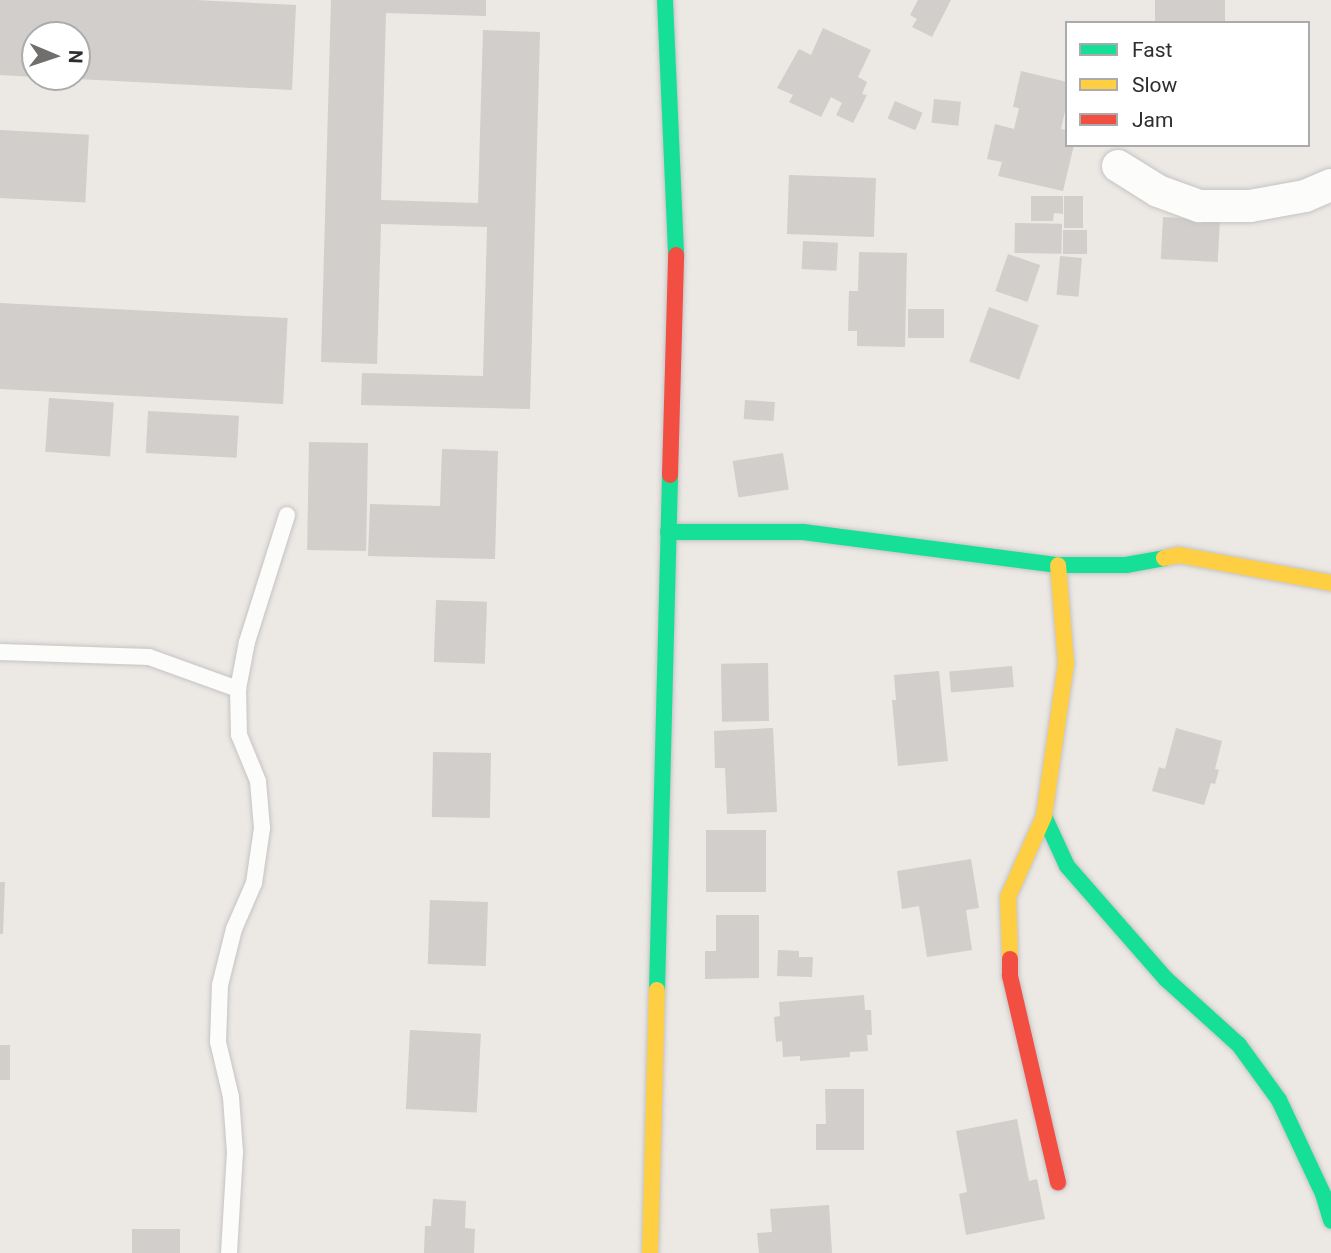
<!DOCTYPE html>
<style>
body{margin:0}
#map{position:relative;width:1331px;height:1253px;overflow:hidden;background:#ece8e4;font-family:Roboto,sans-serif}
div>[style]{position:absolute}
.building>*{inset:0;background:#d1cecb;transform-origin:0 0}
.roads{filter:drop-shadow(0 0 2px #c5c4c5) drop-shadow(0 0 2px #c5c4c5)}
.lane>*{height:16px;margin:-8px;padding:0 8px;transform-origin:8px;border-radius:8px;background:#fcfcfb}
.street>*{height:32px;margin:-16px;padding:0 16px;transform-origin:16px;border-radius:16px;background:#fcfcfb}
.fast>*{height:16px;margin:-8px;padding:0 8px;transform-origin:8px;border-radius:8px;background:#16e098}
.slow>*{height:16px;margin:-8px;padding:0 8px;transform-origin:8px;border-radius:8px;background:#ffcf43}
.jam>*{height:16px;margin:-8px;padding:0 8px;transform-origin:8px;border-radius:8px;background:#f24e42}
span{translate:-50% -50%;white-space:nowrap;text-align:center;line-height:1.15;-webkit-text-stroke:5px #fff;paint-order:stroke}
.legend{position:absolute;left:1065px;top:21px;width:245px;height:126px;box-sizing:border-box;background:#fff;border:2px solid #ababab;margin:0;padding:9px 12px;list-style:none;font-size:21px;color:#2e2e2e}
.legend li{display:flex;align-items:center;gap:14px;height:35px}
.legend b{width:35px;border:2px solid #ababab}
.north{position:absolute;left:21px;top:21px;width:70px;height:70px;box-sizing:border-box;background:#fff;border:2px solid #ababab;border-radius:50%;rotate:92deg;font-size:19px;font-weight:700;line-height:28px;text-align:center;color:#2e2e2e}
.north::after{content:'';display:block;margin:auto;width:24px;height:32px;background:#706f6e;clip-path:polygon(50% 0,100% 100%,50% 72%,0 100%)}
</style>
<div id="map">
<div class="building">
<div style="clip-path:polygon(0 0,195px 0,296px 5px,292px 90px,77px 79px,77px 35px,35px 35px,35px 77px,0 75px)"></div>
<div style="clip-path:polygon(331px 0,486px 0,486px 16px,386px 13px,381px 200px,478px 203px,483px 30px,540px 32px,530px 409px,361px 405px,362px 373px,483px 376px,487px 227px,381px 224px,377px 364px,321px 362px)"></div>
<div style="clip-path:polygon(918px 0,951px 0,932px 37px,912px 27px,917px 19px,910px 15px)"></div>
<div style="left:1155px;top:0;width:70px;height:23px"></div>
<div style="clip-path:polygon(823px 28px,871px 50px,858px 77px,867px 82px,862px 94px,867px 95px,853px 123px,836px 115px,842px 103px,831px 97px,821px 117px,789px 102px,793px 95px,777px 88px,799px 49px,811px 55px)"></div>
<div style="clip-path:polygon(1021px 71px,1067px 82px,1067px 102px,1061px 129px,1067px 130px,1067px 145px,1074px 145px,1063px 191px,998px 176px,1002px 162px,987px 159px,995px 124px,1014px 129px,1019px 108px,1013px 107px)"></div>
<div style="left:934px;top:99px;width:27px;height:24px;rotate:6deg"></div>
<div style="left:895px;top:101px;width:30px;height:19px;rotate:23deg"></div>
<div style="left:0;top:130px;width:89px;height:68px;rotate:3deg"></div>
<div style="left:789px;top:175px;width:87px;height:59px;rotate:2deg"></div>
<div style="clip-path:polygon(1031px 196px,1063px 196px,1063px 214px,1054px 213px,1053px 221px,1031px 221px)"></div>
<div style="left:1064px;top:196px;width:19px;height:32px"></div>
<div style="left:1163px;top:217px;width:57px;height:42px;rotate:3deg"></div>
<div style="left:1015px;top:223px;width:47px;height:30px;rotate:1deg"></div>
<div style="left:1087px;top:230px;width:24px;height:24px;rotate:90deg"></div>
<div style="left:803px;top:241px;width:35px;height:28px;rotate:3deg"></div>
<div style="clip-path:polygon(859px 252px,907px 253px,905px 347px,857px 346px,857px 331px,848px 331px,849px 291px,858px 291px)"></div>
<div style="left:1008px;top:254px;width:34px;height:39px;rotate:19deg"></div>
<div style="left:1060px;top:256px;width:22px;height:39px;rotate:5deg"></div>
<div style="left:0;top:303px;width:288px;height:86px;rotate:3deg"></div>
<div style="left:989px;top:307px;width:53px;height:58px;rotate:20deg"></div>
<div style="left:908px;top:309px;width:36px;height:29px"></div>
<div style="left:49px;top:398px;width:65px;height:54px;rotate:4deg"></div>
<div style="left:745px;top:400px;width:30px;height:19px;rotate:4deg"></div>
<div style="left:148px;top:411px;width:91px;height:42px;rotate:3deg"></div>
<div style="left:309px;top:442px;width:59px;height:108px;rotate:1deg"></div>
<div style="clip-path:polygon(442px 449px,498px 451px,495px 559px,368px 556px,370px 504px,440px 506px)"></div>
<div style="left:783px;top:453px;width:37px;height:51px;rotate:81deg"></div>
<div style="left:436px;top:600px;width:51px;height:62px;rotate:2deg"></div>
<div style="left:768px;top:663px;width:58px;height:47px;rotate:89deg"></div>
<div style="left:1012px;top:666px;width:21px;height:63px;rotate:85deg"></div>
<div style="clip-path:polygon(939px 671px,948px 761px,898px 766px,892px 700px,896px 700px,894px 675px)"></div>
<div style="clip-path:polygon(773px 728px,777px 812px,727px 814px,725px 768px,715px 768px,714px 731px)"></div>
<div style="clip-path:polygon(1176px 728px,1222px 741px,1215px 769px,1219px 770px,1215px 784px,1211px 783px,1204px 805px,1152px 791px,1159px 767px,1165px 769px)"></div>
<div style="left:433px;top:752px;width:58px;height:65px;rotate:1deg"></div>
<div style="left:706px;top:830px;width:60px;height:62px"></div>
<div style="clip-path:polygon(971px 859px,979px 908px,966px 910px,972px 950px,927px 957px,919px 906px,902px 909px,897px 871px)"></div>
<div style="clip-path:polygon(0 882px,5px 882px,3px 934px,0 934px)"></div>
<div style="left:430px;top:900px;width:58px;height:64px;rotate:2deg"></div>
<div style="clip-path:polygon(716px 915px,759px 915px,759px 978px,705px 979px,705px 951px,716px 951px)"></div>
<div style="clip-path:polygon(778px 950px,799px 951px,799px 957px,813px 957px,812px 977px,777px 976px)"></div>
<div style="clip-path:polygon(864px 995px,865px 1010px,871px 1010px,872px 1035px,867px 1035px,868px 1051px,850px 1052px,850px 1057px,800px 1061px,800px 1056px,783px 1057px,782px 1041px,776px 1042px,774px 1017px,780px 1016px,779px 1002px)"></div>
<div style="left:410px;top:1030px;width:71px;height:79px;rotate:3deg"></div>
<div style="left:0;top:1045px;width:10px;height:35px"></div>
<div style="clip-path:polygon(825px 1089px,864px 1089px,864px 1150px,816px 1150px,816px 1124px,826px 1124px)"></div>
<div style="clip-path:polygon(1017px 1119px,1029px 1181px,1037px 1179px,1045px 1219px,966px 1235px,959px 1194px,967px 1192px,956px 1131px)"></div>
<div style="clip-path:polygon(433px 1199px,466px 1201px,465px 1228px,475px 1229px,474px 1253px,424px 1253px,425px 1226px,431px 1226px)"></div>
<div style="clip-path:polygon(829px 1205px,832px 1253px,759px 1253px,757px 1233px,772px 1232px,770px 1209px)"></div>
<div style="left:132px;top:1229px;width:48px;height:24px"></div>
</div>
<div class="roads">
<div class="lane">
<div style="left:0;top:652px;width:149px;rotate:1.9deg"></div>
<div style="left:149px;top:657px;width:95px;rotate:19.8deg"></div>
<div style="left:229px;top:1253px;width:101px;rotate:-86.6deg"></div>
<div style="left:235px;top:1152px;width:55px;rotate:-94.2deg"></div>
<div style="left:231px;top:1097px;width:57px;rotate:-103.3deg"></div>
<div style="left:218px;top:1042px;width:57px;rotate:-88deg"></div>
<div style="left:220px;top:985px;width:58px;rotate:-76deg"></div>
<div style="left:234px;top:929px;width:50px;rotate:-66.5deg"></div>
<div style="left:254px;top:883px;width:56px;rotate:-81.7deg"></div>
<div style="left:262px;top:828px;width:47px;rotate:-94.9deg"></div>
<div style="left:258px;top:781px;width:50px;rotate:-112.4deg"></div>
<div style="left:239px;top:735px;width:46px;rotate:-91.2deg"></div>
<div style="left:238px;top:689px;width:48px;rotate:-79.2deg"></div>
<div style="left:247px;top:642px;width:133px;rotate:-72.5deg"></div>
</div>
<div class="street">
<div style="left:1118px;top:166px;width:47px;rotate:32deg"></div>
<div style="left:1158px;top:191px;width:44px;rotate:20.1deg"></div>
<div style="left:1199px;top:206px;width:51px"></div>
<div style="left:1250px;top:206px;width:56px;rotate:-10.3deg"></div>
<div style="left:1305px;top:196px;width:28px;rotate:-23deg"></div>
</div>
<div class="fast">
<div style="left:665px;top:0;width:255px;rotate:87.5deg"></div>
<div style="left:668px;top:532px;width:135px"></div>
<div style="left:803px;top:532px;width:257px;rotate:7.4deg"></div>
<div style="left:1058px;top:565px;width:68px"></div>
<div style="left:1126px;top:565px;width:39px;rotate:-10deg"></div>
<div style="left:1044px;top:816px;width:55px;rotate:65.3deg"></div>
<div style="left:1067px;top:866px;width:150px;rotate:48.8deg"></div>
<div style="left:1166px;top:979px;width:98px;rotate:42.1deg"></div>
<div style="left:1239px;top:1045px;width:68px;rotate:54deg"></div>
<div style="left:1279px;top:1100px;width:104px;rotate:64.9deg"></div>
<div style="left:1323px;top:1194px;width:28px;rotate:73deg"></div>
<div style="left:657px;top:990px;width:515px;rotate:-88.55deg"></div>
</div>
<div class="slow">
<div style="left:1164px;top:558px;width:15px;rotate:-11deg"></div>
<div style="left:1179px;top:555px;width:155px;rotate:10.4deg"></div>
<div style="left:1010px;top:959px;width:62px;rotate:-91.8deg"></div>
<div style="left:1008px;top:897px;width:89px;rotate:-66deg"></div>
<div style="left:1044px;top:816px;width:154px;rotate:-81.8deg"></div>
<div style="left:1066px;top:664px;width:99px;rotate:-94.6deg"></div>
<div style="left:650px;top:1253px;width:263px;rotate:-88.5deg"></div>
</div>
<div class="jam">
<div style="left:670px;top:475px;width:220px;rotate:-88.4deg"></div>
<div style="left:1010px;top:959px;width:17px;rotate:90deg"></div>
<div style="left:1010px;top:976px;width:212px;rotate:76.9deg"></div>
</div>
</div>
<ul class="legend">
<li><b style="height:9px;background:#16e098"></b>Fast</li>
<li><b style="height:9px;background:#ffcf43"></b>Slow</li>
<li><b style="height:9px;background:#f24e42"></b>Jam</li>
</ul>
<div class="north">N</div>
</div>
